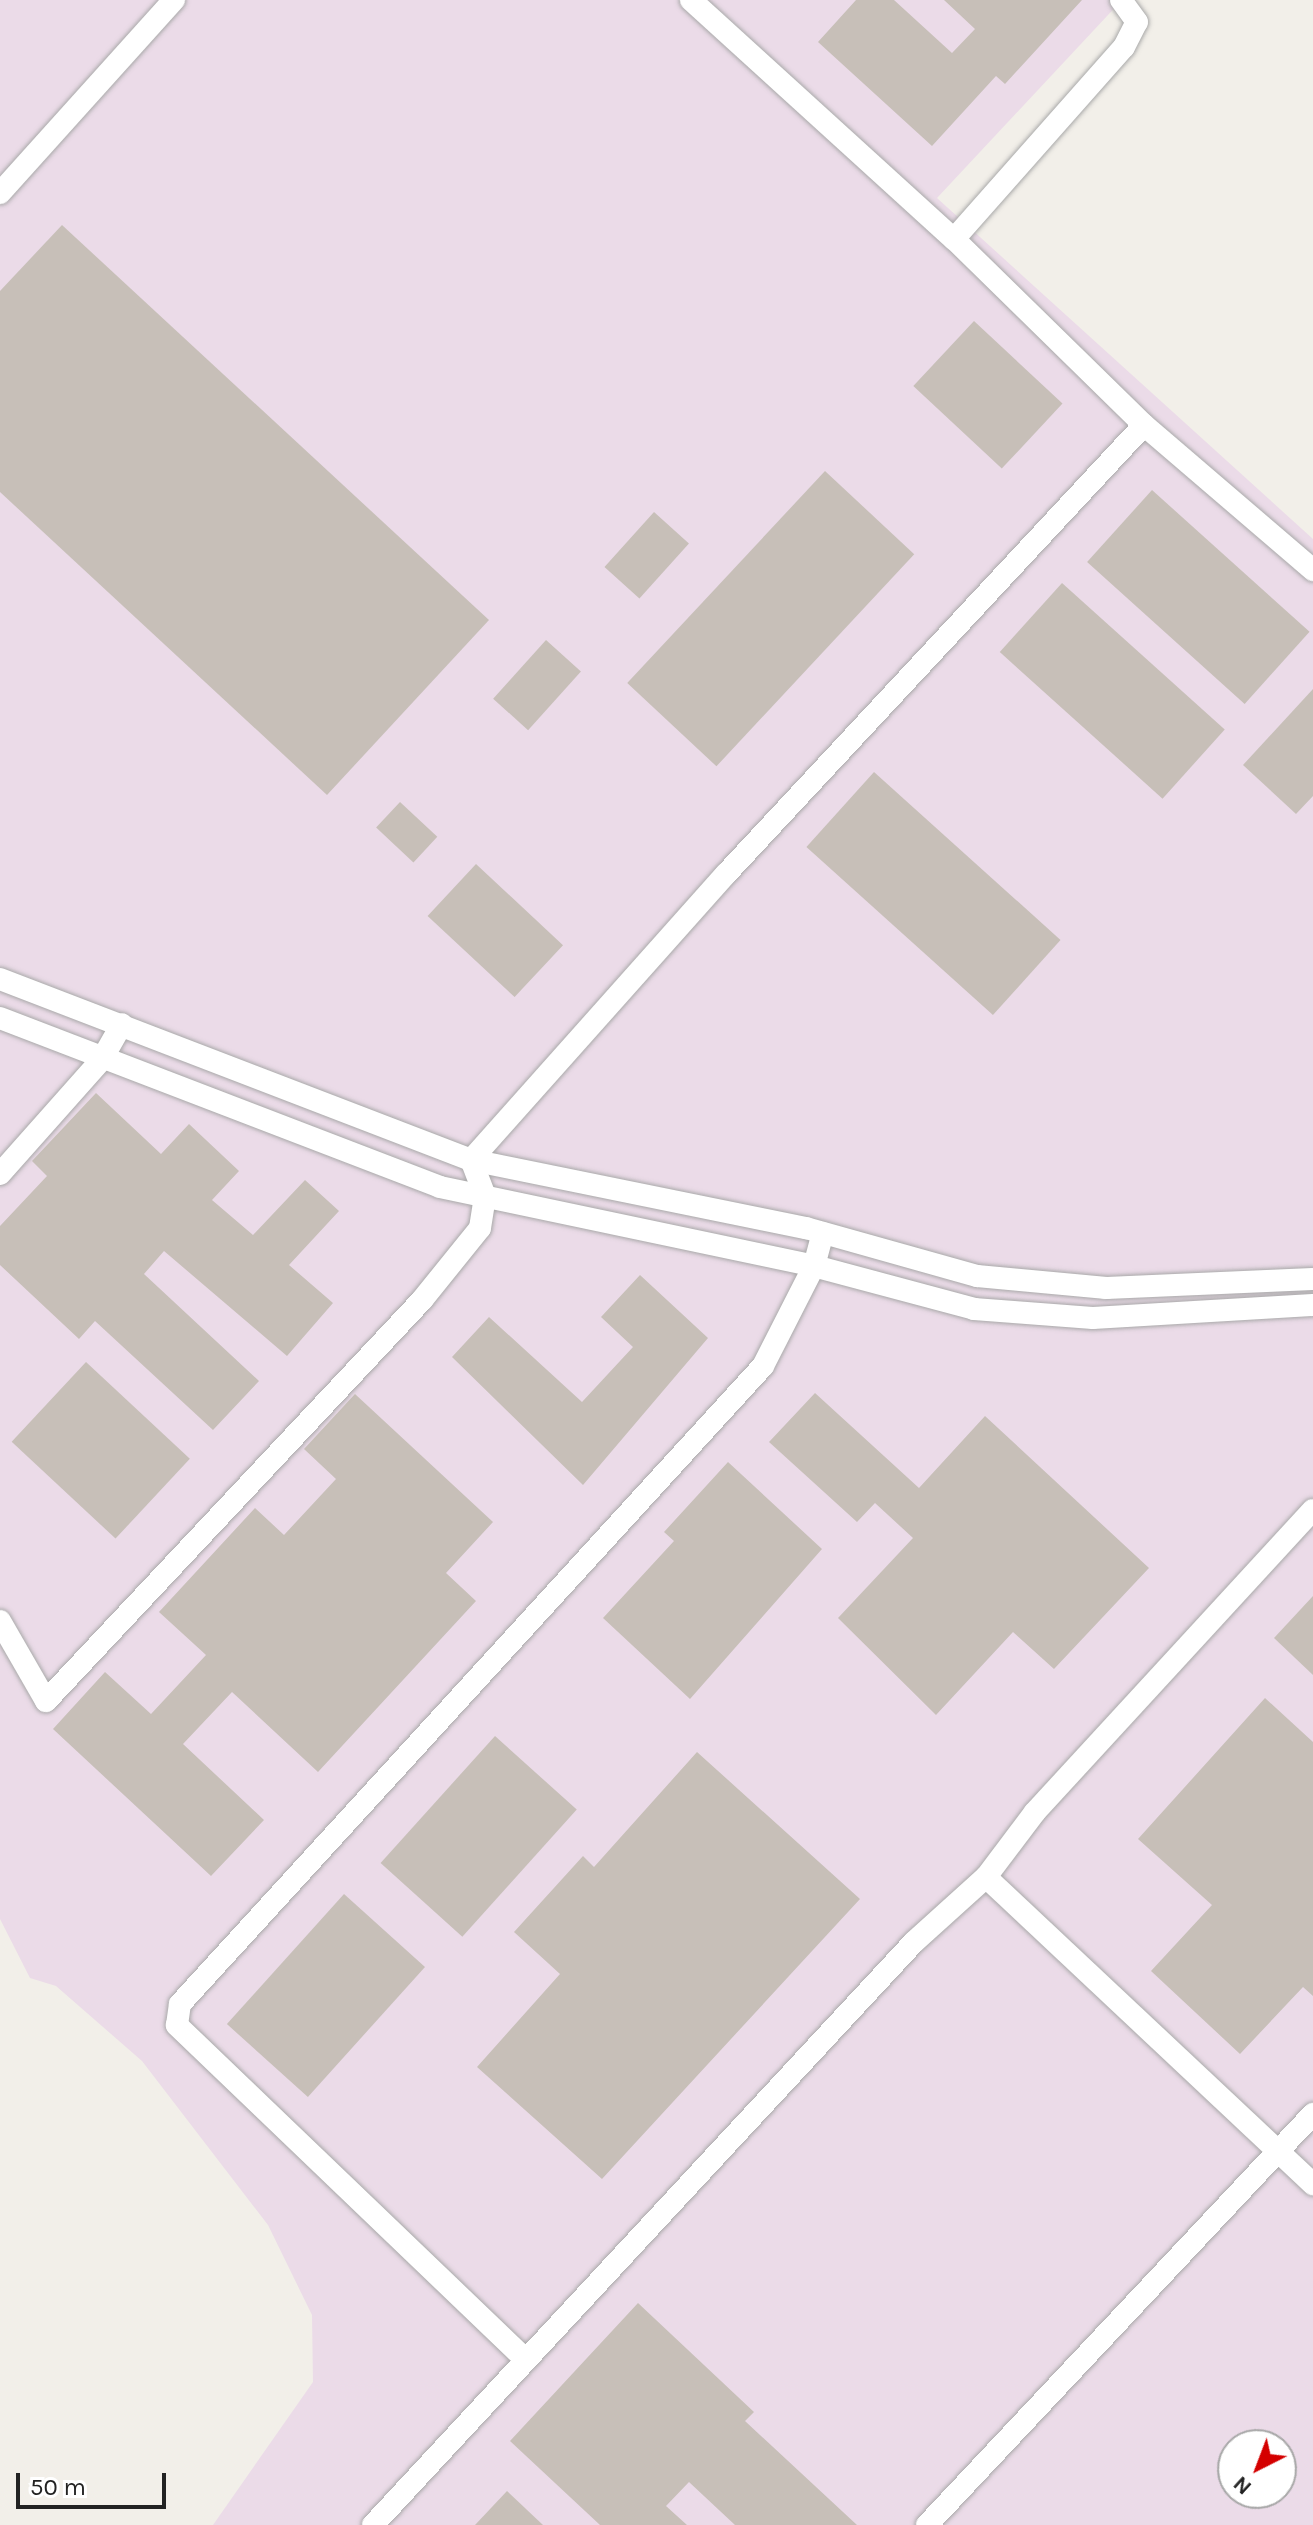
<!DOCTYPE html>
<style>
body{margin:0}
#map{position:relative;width:1313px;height:2525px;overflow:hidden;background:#f2efe9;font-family:Karla,sans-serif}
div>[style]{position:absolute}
.industrial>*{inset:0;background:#ebdbe8}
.building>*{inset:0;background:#c7bfb8;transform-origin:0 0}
.roads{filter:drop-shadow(0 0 2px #a9a9a9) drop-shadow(0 0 2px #a9a9a9)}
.minor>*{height:22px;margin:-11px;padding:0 11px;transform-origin:11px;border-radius:11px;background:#fff}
span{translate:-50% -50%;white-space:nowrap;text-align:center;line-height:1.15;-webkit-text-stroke:6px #fff;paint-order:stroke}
.north{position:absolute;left:1217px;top:2429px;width:80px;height:80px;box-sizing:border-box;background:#fff;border:2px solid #a7a7a7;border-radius:50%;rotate:222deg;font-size:22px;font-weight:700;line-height:32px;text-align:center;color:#222}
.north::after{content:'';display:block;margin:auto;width:28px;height:36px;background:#d40000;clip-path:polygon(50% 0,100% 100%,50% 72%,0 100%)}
.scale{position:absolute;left:16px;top:2473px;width:150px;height:36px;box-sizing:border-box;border:4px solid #222;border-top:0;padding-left:10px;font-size:24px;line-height:28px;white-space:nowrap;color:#222;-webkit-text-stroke:6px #fff;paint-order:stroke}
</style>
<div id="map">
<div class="industrial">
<div style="clip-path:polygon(evenodd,0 0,1122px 0,937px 198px,1313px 539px,1313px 2525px,213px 2525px,313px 2382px,312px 2315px,268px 2225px,142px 2061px,56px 1986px,30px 1978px,0 1919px,0 0,1233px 2445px,1281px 2445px,1281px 2493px,1233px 2493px,1233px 2445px)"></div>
</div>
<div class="building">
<div style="clip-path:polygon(856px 0,894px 0,952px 53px,975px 29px,944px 0,1082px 0,1005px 84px,996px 76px,932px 146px,818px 42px)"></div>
<div style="clip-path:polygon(62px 225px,489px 620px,327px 795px,0 492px,0 291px)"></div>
<div style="left:974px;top:321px;width:121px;height:89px;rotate:43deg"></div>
<div style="left:825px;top:471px;width:122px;height:290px;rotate:43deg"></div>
<div style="left:1152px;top:490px;width:212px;height:97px;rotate:42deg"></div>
<div style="left:654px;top:512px;width:47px;height:74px;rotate:42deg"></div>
<div style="left:1062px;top:583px;width:219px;height:93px;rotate:42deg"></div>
<div style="left:546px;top:640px;width:47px;height:79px;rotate:42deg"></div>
<div style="clip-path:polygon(1313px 689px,1313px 796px,1296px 814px,1243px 765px)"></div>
<div style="left:874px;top:772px;width:251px;height:101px;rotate:42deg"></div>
<div style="left:400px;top:802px;width:51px;height:35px;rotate:43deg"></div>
<div style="left:476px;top:864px;width:119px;height:71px;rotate:43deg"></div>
<div style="clip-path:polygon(96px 1093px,161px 1154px,189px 1124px,239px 1171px,212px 1200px,253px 1235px,305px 1180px,339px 1211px,289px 1265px,333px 1303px,287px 1356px,164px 1251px,144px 1274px,259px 1381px,213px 1430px,95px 1321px,79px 1339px,0 1265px,0 1226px,47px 1176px,32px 1161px)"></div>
<div style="clip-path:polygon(640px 1275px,708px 1338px,583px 1485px,452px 1357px,489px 1317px,582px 1402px,633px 1347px,601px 1317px)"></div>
<div style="left:86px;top:1362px;width:142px;height:109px;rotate:43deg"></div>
<div style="clip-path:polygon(815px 1393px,919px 1488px,985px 1416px,1149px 1568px,1054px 1669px,1013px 1632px,936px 1715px,838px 1618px,913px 1538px,875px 1503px,857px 1522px,769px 1442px)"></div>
<div style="clip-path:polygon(355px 1394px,493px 1522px,446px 1573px,476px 1601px,318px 1772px,232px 1692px,183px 1744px,264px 1820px,211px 1876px,53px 1729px,105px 1672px,151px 1714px,206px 1655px,159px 1612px,255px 1508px,284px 1535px,336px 1479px,304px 1449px)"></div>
<div style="clip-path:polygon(728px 1462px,822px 1549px,690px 1699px,603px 1618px,674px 1541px,664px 1532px)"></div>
<div style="clip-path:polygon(1313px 1596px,1313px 1675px,1274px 1638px)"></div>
<div style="clip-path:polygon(1265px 1698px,1313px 1742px,1313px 1996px,1303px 1987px,1240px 2054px,1151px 1971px,1212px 1905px,1138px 1839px)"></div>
<div style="left:495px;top:1736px;width:110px;height:171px;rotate:42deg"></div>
<div style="clip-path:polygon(697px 1752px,860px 1899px,602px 2179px,477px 2067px,560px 1974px,514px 1932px,583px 1856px,594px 1867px)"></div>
<div style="left:344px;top:1894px;width:109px;height:175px;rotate:42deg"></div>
<div style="clip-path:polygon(638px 2303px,754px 2412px,745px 2421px,857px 2525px,735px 2525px,689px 2482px,666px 2506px,687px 2525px,600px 2525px,510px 2441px)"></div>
<div style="clip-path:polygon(507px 2491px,543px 2525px,475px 2525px)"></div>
</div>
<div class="roads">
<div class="minor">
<div style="left:691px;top:0;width:355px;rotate:42.3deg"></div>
<div style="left:954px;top:239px;width:266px;rotate:44.4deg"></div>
<div style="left:1144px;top:425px;width:223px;rotate:40.6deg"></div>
<div style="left:0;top:193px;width:260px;rotate:-48deg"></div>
<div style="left:954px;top:239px;width:256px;rotate:-48.5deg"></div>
<div style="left:1124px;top:47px;width:28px;rotate:-63deg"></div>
<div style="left:1137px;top:22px;width:27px;rotate:-126deg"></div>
<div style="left:0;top:979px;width:505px;rotate:21.02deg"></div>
<div style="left:471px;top:1160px;width:342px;rotate:11.5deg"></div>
<div style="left:806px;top:1228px;width:178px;rotate:15.7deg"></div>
<div style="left:977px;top:1276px;width:130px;rotate:5.3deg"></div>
<div style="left:1106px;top:1288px;width:207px;rotate:-2.5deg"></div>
<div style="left:0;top:1018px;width:471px;rotate:21deg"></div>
<div style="left:440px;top:1187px;width:382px;rotate:11.9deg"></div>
<div style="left:814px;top:1266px;width:166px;rotate:15deg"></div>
<div style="left:974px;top:1309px;width:119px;rotate:4.3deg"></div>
<div style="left:1093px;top:1318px;width:220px;rotate:-3.4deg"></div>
<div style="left:0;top:1174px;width:154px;rotate:-48.4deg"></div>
<div style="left:102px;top:1059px;width:40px;rotate:-60.3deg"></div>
<div style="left:0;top:1621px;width:92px;rotate:60.1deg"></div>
<div style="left:46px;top:1701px;width:550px;rotate:-46.84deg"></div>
<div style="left:422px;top:1300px;width:92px;rotate:-51.1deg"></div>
<div style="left:480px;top:1228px;width:32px;rotate:-81deg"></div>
<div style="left:485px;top:1196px;width:39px;rotate:-111deg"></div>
<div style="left:471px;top:1160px;width:383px;rotate:-48.3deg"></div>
<div style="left:726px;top:874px;width:613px;rotate:-47.05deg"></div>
<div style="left:986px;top:1877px;width:449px;rotate:43.2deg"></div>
<div style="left:526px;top:2360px;width:484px;rotate:-136.2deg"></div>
<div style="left:177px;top:2025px;width:21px;rotate:-82deg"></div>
<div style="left:180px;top:2004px;width:864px;rotate:-47.58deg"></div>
<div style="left:763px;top:1366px;width:112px;rotate:-63deg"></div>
<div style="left:814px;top:1266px;width:34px;rotate:-75deg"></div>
<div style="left:373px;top:2525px;width:795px;rotate:-47.14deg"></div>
<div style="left:914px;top:1942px;width:97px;rotate:-42.1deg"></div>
<div style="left:986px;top:1877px;width:81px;rotate:-53deg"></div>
<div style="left:1035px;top:1812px;width:410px;rotate:-47.4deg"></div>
<div style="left:927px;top:2525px;width:564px;rotate:-46.8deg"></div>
</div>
</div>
<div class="north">N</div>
<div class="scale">50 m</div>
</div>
